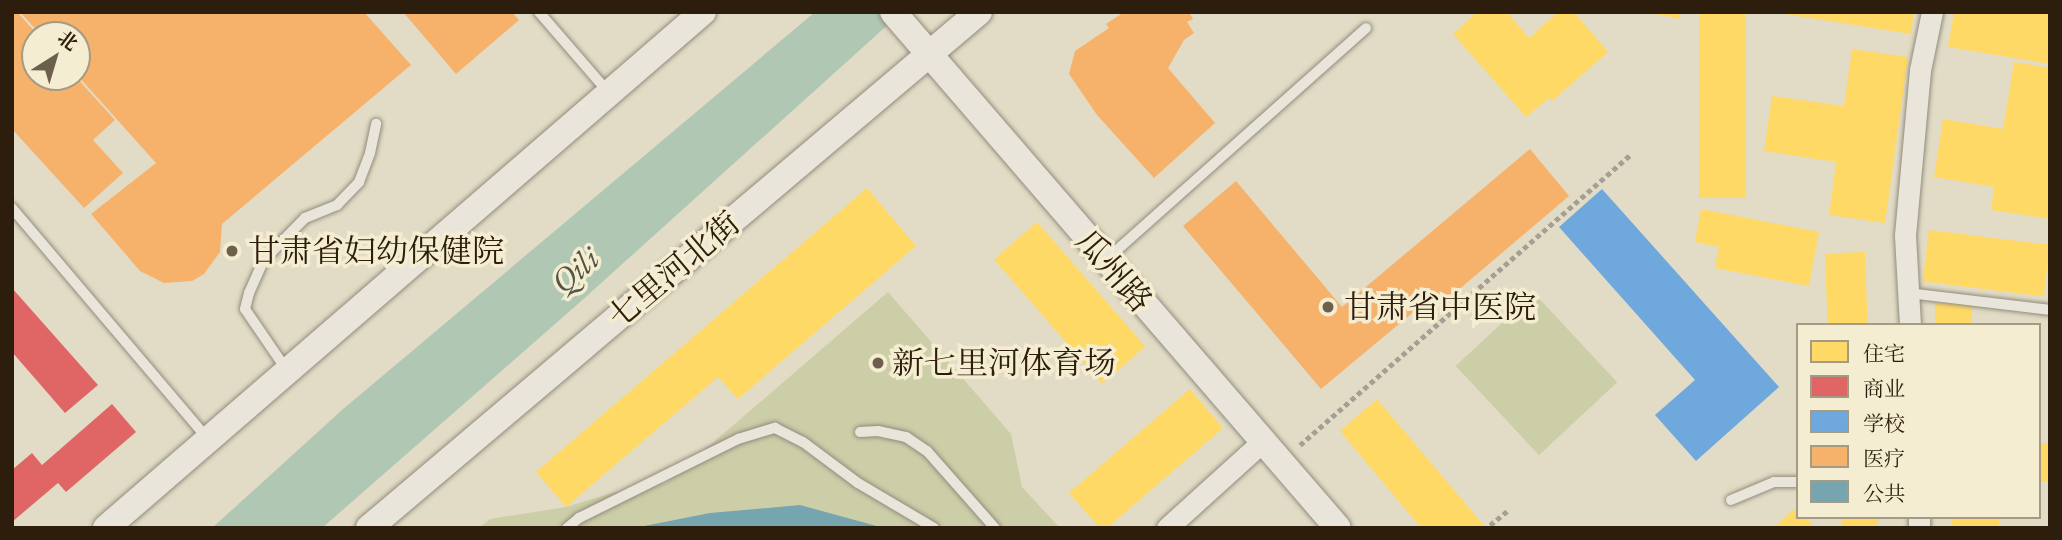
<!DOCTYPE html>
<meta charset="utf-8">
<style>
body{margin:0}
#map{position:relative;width:2062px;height:540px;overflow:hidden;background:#e2dcc6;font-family:"EB Garamond","Noto Serif SC",serif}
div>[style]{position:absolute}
.green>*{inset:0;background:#cccea8;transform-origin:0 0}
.water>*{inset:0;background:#b0c7b4}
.homes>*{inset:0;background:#ffd966;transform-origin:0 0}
.shops>*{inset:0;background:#e06666}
.schools>*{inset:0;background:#6fa8dc}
.health>*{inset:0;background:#f6b26b}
.public>*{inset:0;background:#76a5af}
.path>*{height:4.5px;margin-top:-2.25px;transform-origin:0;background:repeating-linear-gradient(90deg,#a5a096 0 5px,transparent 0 8.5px)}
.roads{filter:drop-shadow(0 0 2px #928c7e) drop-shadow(0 0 2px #928c7e)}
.service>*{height:10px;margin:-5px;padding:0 5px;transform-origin:5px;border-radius:5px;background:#e9e5da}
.minor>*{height:21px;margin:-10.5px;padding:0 10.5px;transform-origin:10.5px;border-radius:10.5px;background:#e9e5da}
.tertiary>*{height:26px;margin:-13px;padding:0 13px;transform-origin:13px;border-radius:13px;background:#e9e5da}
.dots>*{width:19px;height:19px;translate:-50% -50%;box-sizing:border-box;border:4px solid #f5edd2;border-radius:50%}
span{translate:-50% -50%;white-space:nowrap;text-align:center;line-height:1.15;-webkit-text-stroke:7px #f5edd2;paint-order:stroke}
.poi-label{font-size:32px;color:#2c1d0c}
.left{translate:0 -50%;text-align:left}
.street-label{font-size:32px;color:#2c1d0c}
.water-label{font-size:33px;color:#525544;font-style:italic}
.frame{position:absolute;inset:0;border:14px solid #2c1d0c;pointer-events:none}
.legend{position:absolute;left:1796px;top:323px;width:245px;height:196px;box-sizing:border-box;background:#f5edd2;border:2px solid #a59a83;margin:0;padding:9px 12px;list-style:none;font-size:21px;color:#2c1d0c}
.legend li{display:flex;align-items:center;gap:14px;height:35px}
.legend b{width:35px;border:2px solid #a59a83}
.north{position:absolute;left:21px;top:21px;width:70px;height:70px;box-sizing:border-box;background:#f5edd2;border:2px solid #a59a83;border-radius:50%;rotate:37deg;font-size:19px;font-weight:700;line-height:28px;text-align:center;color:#2c1d0c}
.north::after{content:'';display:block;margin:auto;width:24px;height:32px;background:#6c604d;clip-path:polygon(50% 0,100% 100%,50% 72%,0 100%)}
</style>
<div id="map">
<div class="green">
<div style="clip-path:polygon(888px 292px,1011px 434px,1022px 487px,1060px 528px,479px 528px,490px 519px,566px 507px,615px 492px,666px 483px)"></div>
<div style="left:1534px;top:293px;width:122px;height:107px;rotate:47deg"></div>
</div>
<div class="water">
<div style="clip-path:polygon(815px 12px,902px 12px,579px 303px,322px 528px,212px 528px,342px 410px)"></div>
</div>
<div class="homes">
<div style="clip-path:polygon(1477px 12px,1507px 12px,1529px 38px,1558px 12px,1574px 12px,1608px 52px,1552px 101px,1549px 98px,1526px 117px,1453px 34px)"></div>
<div style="clip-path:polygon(1646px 12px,1680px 12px,1680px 19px)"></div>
<div style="left:1699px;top:12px;width:47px;height:186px"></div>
<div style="clip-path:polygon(1771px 12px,1914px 12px,1911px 34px)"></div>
<div style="clip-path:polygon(1954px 12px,2050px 12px,2050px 64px,1948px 47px)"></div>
<div style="clip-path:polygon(1852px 49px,1908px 57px,1885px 223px,1829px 215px,1836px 162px,1764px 151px,1772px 96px,1844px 106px)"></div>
<div style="clip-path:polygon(2014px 62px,2050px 68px,2050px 219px,1991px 210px,1994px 187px,1934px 177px,1943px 119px,2003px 129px)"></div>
<div style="clip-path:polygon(867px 188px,916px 246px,738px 399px,718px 377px,566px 507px,536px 472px)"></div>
<div style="clip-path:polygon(1701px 209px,1819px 232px,1809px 286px,1715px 268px,1719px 247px,1695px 242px)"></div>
<div style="left:1037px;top:222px;width:165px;height:57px;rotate:49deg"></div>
<div style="left:1929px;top:230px;width:122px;height:52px;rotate:7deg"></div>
<div style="left:1865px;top:252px;width:73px;height:40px;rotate:88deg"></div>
<div style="left:1935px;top:303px;width:37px;height:22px"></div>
<div style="clip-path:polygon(1190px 389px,1223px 428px,1107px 528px,1100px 528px,1069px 493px)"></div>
<div style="clip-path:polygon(1377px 399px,1486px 528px,1421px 528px,1340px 431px)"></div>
<div style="left:2039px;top:443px;width:11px;height:38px"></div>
<div style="clip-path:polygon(1798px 506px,1798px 517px,1806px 517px,1815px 528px,1773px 528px)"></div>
<div style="left:1841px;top:517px;width:37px;height:11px"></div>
<div style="left:1952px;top:517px;width:47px;height:11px"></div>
</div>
<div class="shops">
<div style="clip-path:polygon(12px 288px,98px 385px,65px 413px,12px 352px)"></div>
<div style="clip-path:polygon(112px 404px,136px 432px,66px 492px,58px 483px,12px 522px,12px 470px,32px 453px,42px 465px)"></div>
</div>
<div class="schools">
<div style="clip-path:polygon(1602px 189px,1779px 387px,1696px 461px,1655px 415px,1695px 380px,1559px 227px)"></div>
</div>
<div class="health">
<div style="clip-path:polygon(12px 12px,17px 12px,38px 35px,35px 35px,35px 77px,76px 77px,115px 120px,93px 140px,123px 173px,84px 208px,12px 129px)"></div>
<div style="clip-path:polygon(20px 12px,364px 12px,411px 65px,222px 224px,220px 252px,204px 274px,192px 281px,164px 283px,140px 271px,91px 214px,156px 163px,77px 75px,77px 35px,41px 35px)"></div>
<div style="clip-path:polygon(403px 12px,512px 12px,519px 20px,456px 74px)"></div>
<div style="clip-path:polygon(1124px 12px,1189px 12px,1193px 19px,1187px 22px,1194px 33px,1184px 40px,1168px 68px,1215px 123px,1154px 178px,1097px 115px,1069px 74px,1075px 51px,1109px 28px,1106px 24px)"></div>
<div style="clip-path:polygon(1530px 149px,1569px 196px,1443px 303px,1435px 294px,1321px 389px,1183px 226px,1236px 181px,1342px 307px)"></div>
</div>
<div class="public">
<div style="clip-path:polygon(800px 505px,884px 528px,634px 528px,710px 513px)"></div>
</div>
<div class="path">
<div style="left:1300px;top:445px;width:439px;rotate:-41.3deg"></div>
<div style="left:1490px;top:525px;width:22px;rotate:-39deg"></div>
</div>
<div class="roads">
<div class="service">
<div style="left:539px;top:12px;width:107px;rotate:49.2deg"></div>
<div style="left:12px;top:208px;width:302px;rotate:49.7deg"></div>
<div style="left:1107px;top:259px;width:347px;rotate:-41.7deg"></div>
<div style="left:1908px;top:293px;width:143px;rotate:6.8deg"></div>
<div style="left:288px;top:372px;width:76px;rotate:-124.3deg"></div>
<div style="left:245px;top:309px;width:16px;rotate:-76deg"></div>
<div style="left:249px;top:293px;width:36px;rotate:-66deg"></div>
<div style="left:264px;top:260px;width:59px;rotate:-45.7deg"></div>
<div style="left:305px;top:218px;width:35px;rotate:-22deg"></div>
<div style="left:337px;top:205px;width:32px;rotate:-46deg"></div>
<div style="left:359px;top:182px;width:31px;rotate:-69deg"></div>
<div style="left:370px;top:153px;width:30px;rotate:-78deg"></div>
<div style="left:860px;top:432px;width:18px;rotate:-3deg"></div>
<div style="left:878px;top:431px;width:29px;rotate:12deg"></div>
<div style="left:906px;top:437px;width:25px;rotate:34deg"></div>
<div style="left:927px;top:451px;width:103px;rotate:48.6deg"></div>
<div style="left:1731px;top:500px;width:47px;rotate:-22.7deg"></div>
<div style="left:1774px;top:482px;width:24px"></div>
<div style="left:567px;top:528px;width:16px;rotate:-40deg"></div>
<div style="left:579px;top:518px;width:178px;rotate:-26.4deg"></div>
<div style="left:738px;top:439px;width:39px;rotate:-17deg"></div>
<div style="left:775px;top:428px;width:31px;rotate:27deg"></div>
<div style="left:803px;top:442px;width:69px;rotate:36.7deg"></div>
<div style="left:858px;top:483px;width:88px;rotate:30.6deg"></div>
</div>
<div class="minor">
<div style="left:1910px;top:325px;width:90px;rotate:-93.2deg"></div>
<div style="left:1905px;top:235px;width:166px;rotate:-84.8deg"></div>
<div style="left:1920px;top:70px;width:59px;rotate:-78.3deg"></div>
<div style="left:1919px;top:517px;width:11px;rotate:90deg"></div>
<div style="left:1167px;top:528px;width:130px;rotate:-42.2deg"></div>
</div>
<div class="tertiary">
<div style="left:893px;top:12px;width:681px;rotate:49.23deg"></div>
<div style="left:106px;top:528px;width:789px;rotate:-40.84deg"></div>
<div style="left:369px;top:528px;width:799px;rotate:-40.23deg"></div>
</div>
</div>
<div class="dots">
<div style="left:232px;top:251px;background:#6c604d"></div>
<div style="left:1328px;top:307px;background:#6c604d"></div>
<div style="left:878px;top:363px;background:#6c604d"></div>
</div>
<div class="poi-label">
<span class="left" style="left:248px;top:251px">甘肃省妇幼保健院</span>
<span class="left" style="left:1344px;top:307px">甘肃省中医院</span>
<span class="left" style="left:892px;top:363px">新七里河体育场</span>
</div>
<div class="street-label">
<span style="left:674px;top:270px;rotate:-40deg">七里河北街</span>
<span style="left:1114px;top:271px;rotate:49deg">瓜州路</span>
</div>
<div class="water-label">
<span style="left:575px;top:270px;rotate:-41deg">Qili</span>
</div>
<div class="frame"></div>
<ul class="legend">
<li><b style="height:19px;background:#ffd966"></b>住宅</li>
<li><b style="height:19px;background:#e06666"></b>商业</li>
<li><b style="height:19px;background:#6fa8dc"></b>学校</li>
<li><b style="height:19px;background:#f6b26b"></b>医疗</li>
<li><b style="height:19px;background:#76a5af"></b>公共</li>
</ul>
<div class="north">北</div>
</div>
